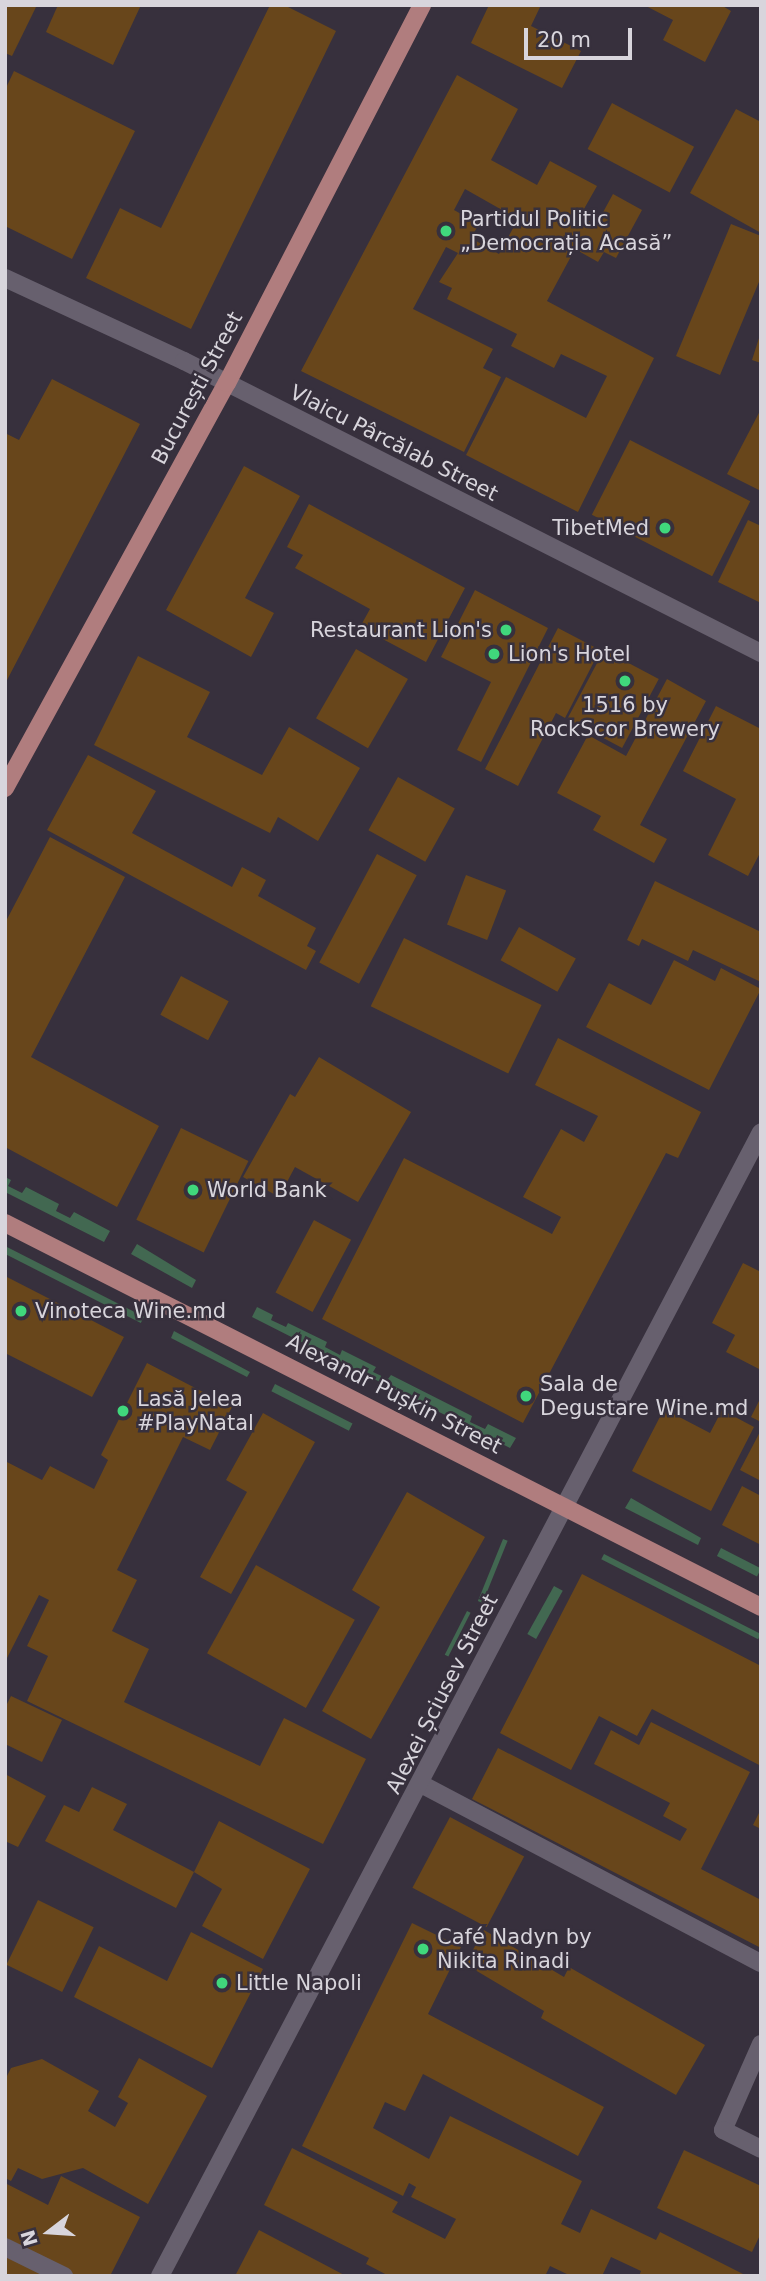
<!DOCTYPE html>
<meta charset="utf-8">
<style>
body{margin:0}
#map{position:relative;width:766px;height:2281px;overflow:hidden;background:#37303d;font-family:"DejaVu Sans",sans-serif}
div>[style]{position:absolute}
.green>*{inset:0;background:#426851;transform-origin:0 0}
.building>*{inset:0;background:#68461b;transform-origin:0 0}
.minor>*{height:18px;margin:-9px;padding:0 9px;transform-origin:9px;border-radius:9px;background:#67606e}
.major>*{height:18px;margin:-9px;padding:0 9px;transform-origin:9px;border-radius:9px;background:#b07d7e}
.dots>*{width:19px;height:19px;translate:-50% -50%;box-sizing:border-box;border:4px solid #37303d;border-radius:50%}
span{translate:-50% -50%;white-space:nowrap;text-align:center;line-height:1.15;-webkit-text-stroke:5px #37303d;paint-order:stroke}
.poi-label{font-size:21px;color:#d8d5dc}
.left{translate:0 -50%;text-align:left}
.right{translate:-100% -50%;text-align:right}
.street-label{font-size:21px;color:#d8d5dc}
.frame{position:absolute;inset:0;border:7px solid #d8d5dc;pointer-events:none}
.north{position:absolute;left:14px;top:2197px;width:70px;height:70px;-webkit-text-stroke:5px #37303d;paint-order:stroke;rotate:253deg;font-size:19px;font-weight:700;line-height:28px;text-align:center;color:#d8d5dc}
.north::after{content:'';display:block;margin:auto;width:24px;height:32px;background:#d8d5dc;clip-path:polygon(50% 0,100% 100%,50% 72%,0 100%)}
.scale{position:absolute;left:524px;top:28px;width:108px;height:32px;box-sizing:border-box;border:4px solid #d8d5dc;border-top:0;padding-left:9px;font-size:21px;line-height:24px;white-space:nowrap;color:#d8d5dc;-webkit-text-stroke:5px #37303d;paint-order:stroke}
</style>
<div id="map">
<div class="green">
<div style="clip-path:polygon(5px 1177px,11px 1180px,8px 1186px,22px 1193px,26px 1187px,59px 1204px,56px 1211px,70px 1218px,74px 1212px,110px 1231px,104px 1242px,5px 1192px)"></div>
<div style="clip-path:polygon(137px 1244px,196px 1280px,192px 1288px,131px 1254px)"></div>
<div style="left:5px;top:1246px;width:156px;height:7px;rotate:27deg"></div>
<div style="clip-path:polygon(257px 1307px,273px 1315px,271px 1320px,286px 1327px,288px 1323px,327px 1342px,325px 1347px,340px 1355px,342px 1350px,376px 1367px,373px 1372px,388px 1379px,391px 1375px,472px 1416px,470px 1422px,485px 1429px,488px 1424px,516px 1438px,510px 1448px,252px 1317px)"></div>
<div style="clip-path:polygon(174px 1331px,250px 1372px,247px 1377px,171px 1338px)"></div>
<div style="left:275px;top:1384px;width:87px;height:8px;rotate:27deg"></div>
<div style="clip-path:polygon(631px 1498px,701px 1538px,698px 1545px,625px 1508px)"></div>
<div style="left:503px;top:1539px;width:5px;height:67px;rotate:22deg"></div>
<div style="left:721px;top:1548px;width:45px;height:9px;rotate:27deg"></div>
<div style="left:604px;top:1554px;width:176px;height:6px;rotate:27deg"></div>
<div style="left:554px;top:1586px;width:10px;height:55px;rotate:29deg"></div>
<div style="left:467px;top:1611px;width:4px;height:49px;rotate:27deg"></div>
</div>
<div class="building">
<div style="clip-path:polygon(5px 5px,37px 5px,12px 56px,5px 53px)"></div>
<div style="clip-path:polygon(58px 5px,141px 5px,113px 65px,46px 32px)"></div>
<div style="clip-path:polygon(270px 5px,284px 5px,336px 31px,191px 329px,86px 278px,120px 208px,161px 228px)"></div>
<div style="clip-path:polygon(489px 5px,541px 5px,531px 26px,581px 51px,562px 88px,471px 43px)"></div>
<div style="clip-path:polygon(644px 5px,721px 5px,731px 11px,705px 62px,663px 40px,673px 20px)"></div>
<div style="clip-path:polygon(14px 71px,135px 131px,72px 259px,5px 226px,5px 90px)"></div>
<div style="clip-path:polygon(evenodd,457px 75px,518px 109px,491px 160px,537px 185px,550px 161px,597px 186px,580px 216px,596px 225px,613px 194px,642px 210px,616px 258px,604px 252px,598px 262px,575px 249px,547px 301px,654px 358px,578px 512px,466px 455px,506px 377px,586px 418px,607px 376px,561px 354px,554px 368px,511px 346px,517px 334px,447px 299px,452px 288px,439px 282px,458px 253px,446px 247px,413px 309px,493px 349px,483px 368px,501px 377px,464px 452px,301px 371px,457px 75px,465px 189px,518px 219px,499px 254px,471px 238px,479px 224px,454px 210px,465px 189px)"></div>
<div style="left:612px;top:103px;width:93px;height:52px;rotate:28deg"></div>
<div style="clip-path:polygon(736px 109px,761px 122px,761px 233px,690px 193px)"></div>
<div style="clip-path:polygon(731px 224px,761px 236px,761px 277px,720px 375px,676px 356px)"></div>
<div style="clip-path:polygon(760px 335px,761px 335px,761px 363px,752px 360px)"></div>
<div style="clip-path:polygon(52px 379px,140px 424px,5px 684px,5px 433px,19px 440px)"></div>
<div style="clip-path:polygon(761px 409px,761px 491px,727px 474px)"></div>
<div style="left:630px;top:440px;width:135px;height:84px;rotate:27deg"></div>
<div style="clip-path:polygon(244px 466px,300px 496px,245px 598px,274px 613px,251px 657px,166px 610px)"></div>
<div style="clip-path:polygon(309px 504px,465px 588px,426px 662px,360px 627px,370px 609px,295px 568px,303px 555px,287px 547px)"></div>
<div style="clip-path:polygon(748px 520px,761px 526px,761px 603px,718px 582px)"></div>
<div style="clip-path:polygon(475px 590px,548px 628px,481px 762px,457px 750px,491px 682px,441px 657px)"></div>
<div style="clip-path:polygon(558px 628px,600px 650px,565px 718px,556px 713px,518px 786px,485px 769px)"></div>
<div style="left:356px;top:649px;width:60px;height:80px;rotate:30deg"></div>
<div style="left:604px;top:650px;width:62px;height:78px;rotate:28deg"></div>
<div style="clip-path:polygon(138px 656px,210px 692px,187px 737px,262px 775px,289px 727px,360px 768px,318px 841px,278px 817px,270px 833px,94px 745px)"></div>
<div style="clip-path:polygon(667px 679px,706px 701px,640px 825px,667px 839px,654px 863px,593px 830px,601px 816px,557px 793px,588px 735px,626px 756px)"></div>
<div style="clip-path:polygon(716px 706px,761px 729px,761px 851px,748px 876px,708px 855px,736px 799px,683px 771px)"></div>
<div style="clip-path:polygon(88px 755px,156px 791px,132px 833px,232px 887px,242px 867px,266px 880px,258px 896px,316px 928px,307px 946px,316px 951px,306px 970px,47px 830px)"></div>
<div style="left:398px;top:777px;width:65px;height:61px;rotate:29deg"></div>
<div style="clip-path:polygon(50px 837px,125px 877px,31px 1057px,159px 1126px,117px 1207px,5px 1147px,5px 923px)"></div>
<div style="left:377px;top:854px;width:45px;height:123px;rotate:28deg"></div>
<div style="left:466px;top:875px;width:43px;height:53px;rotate:21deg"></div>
<div style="clip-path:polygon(655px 881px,761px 932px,761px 982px,693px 950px,688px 961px,642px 939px,639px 946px,627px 940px)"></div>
<div style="left:519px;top:927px;width:65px;height:38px;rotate:29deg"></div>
<div style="left:404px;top:938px;width:153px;height:76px;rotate:26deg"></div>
<div style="clip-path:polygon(674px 960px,715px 981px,721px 968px,761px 989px,709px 1090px,586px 1027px,609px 983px,651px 1005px)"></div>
<div style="left:181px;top:976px;width:54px;height:44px;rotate:28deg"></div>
<div style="clip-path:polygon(558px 1038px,701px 1112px,678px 1158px,666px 1153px,523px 1423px,322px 1319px,404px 1158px,552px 1234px,561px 1217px,523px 1197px,561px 1129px,584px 1142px,598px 1116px,535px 1085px)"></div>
<div style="clip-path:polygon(319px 1057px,411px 1112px,358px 1202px,295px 1167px,279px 1197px,243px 1177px,290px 1094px,295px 1097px)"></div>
<div style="left:181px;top:1128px;width:75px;height:102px;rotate:26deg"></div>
<div style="left:314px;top:1220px;width:42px;height:82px;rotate:28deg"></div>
<div style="clip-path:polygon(743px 1263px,761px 1272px,761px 1370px,726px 1352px,735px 1335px,712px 1323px)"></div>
<div style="clip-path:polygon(5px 1276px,124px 1337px,92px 1397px,5px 1353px)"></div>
<div style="clip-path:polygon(147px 1363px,232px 1407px,210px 1450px,183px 1437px,117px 1570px,137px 1580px,112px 1631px,149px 1649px,124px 1702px,260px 1766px,284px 1718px,366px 1759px,323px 1844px,27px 1701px,48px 1656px,27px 1646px,49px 1600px,39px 1595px,5px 1662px,5px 1461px,42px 1480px,50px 1466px,94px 1489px,108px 1460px,101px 1455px)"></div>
<div style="clip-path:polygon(761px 1397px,761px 1422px,751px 1417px)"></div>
<div style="clip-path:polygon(664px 1409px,710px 1433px,722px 1410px,754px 1427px,711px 1511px,632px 1471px)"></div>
<div style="clip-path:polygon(263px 1413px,315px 1442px,231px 1594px,200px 1577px,247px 1492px,226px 1480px)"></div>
<div style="clip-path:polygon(761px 1430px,761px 1481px,740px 1470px)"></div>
<div style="clip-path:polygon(742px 1486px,761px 1496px,761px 1545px,722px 1525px)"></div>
<div style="clip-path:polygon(407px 1492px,485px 1537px,371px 1739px,322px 1711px,380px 1607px,352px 1590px)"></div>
<div style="left:256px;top:1565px;width:113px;height:101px;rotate:29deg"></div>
<div style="clip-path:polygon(582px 1574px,761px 1666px,761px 1766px,652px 1709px,637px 1736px,599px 1716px,571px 1770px,500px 1733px)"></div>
<div style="clip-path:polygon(11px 1696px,62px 1720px,42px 1762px,5px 1744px,5px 1708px)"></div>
<div style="clip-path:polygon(651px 1722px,750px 1772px,701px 1869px,761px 1900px,761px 1948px,472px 1799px,498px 1748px,680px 1841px,687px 1829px,663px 1816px,670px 1803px,594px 1764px,611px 1730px,639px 1745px)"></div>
<div style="clip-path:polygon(5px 1774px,46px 1796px,18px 1847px,5px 1841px)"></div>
<div style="clip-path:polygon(92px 1787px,127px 1804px,113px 1830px,194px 1872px,176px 1908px,45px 1841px,64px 1805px,79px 1812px)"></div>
<div style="clip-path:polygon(761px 1809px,761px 1829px,753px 1825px)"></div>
<div style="left:450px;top:1817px;width:84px;height:80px;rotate:28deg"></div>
<div style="clip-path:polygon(219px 1821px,310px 1869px,263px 1959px,202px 1926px,222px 1889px,194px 1872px)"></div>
<div style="left:38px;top:1900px;width:62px;height:72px;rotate:26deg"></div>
<div style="clip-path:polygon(412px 1923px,461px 1947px,428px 2014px,604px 2107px,578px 2156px,423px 2074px,405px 2111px,385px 2102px,373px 2128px,429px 2159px,450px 2116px,582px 2181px,561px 2224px,580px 2233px,591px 2209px,656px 2240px,660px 2232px,747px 2276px,639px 2276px,641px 2271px,611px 2257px,602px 2276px,571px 2276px,550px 2266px,545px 2276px,389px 2276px,366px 2264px,369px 2258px,264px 2205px,292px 2148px,398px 2202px,392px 2212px,445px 2239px,456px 2219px,411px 2197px,416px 2187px,409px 2183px,403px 2196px,302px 2146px)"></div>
<div style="clip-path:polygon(484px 1930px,564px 1977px,569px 1967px,705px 2045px,676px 2095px,541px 2018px,544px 2011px,465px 1964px)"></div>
<div style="clip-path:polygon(191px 1932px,263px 1969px,212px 2068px,74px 1997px,99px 1946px,167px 1981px)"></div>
<div style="clip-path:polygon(139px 2058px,207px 2096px,148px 2204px,83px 2168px,42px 2179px,18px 2168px,11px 2181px,5px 2178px,5px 2080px,11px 2068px,42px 2059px,99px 2091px,88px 2111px,115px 2127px,128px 2103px,118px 2097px)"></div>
<div style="clip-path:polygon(684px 2150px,761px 2186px,761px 2233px,752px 2252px,657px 2208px)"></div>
<div style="clip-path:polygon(61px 2176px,140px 2217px,110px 2276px,75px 2276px,5px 2240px,5px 2183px,48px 2205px)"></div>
<div style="clip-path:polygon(259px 2230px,346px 2276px,235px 2276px)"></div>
<div style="clip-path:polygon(5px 2250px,57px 2276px,5px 2276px)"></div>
</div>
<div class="minor">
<div style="left:5px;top:278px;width:197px;rotate:24.9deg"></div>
<div style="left:184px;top:361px;width:647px;rotate:26.84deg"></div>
<div style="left:421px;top:1784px;width:384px;rotate:27.8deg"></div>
<div style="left:761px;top:2044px;width:94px;rotate:113.8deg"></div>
<div style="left:723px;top:2130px;width:42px;rotate:26.6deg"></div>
<div style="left:5px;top:2247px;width:66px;rotate:26.2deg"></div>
<div style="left:160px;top:2276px;width:1292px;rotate:-62.28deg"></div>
</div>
<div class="major">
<div style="left:5px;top:788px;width:462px;rotate:-61.3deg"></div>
<div style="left:227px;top:383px;width:425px;rotate:-62.7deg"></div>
<div style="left:5px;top:1223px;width:848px;rotate:26.93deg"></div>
</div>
<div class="dots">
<div style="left:446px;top:231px;background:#40d77c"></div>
<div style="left:665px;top:528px;background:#40d77c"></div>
<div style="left:506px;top:630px;background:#40d77c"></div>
<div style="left:494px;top:654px;background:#40d77c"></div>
<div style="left:625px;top:681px;background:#40d77c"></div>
<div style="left:193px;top:1190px;background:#40d77c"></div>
<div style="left:21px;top:1311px;background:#40d77c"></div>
<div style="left:526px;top:1396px;background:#40d77c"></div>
<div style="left:123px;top:1411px;background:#40d77c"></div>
<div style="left:423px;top:1949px;background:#40d77c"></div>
<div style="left:222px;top:1983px;background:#40d77c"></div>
</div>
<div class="poi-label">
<span class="left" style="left:460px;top:231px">Partidul Politic<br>„Democrația Acasă”</span>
<span class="right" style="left:649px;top:528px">TibetMed</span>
<span class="right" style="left:492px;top:630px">Restaurant Lion's</span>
<span class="left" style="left:508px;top:654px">Lion's Hotel</span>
<span style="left:625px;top:717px">1516 by<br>RockScor Brewery</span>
<span class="left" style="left:207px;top:1190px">World Bank</span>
<span class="left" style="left:35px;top:1311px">Vinoteca Wine.md</span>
<span class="left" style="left:540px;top:1396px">Sala de<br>Degustare Wine.md</span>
<span class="left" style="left:137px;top:1411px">Lasă Jelea<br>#PlayNatal</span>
<span class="left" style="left:437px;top:1949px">Café Nadyn by<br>Nikita Rinadi</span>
<span class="left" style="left:236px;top:1983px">Little Napoli</span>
</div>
<div class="street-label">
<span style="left:197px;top:388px;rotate:-62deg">București Street</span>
<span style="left:394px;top:443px;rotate:27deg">Vlaicu Pârcălab Street</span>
<span style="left:394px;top:1394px;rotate:27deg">Alexandr Pușkin Street</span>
<span style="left:442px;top:1694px;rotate:-63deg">Alexei Șciusev Street</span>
</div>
<div class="frame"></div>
<div class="north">N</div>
<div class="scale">20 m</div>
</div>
